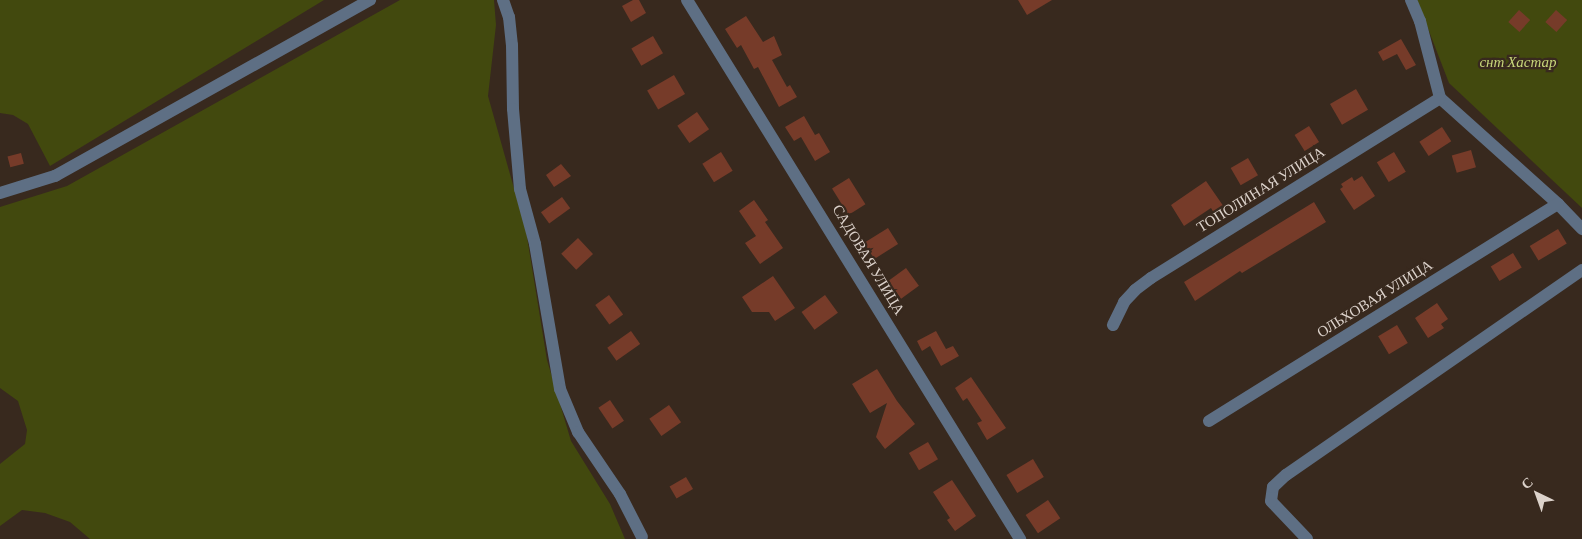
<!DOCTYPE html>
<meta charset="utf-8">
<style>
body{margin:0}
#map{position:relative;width:1582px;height:539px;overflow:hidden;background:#38291e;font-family:"Crimson Pro",serif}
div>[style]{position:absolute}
.green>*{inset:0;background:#42490e}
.building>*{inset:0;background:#763b29;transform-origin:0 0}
.minor>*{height:12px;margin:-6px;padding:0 6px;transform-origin:6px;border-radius:6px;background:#5e6f84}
span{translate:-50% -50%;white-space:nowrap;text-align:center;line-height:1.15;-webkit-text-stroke:4.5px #38291e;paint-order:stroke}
.park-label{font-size:15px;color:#c6d579;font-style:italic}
.street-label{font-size:15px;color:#dcd2cb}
.north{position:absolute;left:1512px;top:469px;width:50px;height:50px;-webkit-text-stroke:4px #38291e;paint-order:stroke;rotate:318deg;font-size:14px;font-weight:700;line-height:20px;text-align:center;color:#dcd2cb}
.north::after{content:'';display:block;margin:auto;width:18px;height:22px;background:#dcd2cb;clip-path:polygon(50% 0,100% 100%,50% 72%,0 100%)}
</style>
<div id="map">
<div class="green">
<div style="clip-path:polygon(0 0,324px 0,50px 166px,28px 124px,13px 115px,0 113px)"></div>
<div style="clip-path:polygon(400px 0,494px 0,496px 25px,488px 96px,526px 231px,547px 360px,571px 441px,610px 504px,625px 539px,90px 539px,70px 522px,45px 513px,22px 510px,0 526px,0 464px,25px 444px,27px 430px,18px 401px,0 388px,0 207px,67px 186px)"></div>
<div style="clip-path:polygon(1417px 0,1582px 0,1582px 208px,1449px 83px)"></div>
</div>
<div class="building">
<div style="clip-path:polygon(633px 0,639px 0,646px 13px,631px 22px,622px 6px)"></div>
<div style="clip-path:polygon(1018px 0,1052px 0,1027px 15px)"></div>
<div style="left:1519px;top:10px;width:15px;height:16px;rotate:42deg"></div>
<div style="left:1556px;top:10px;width:15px;height:16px;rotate:42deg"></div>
<div style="clip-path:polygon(746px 16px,763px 42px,774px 36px,782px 55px,772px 60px,787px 87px,790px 85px,797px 97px,779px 107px,758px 67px,754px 69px,741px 45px,737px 48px,725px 29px)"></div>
<div style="left:653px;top:36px;width:20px;height:25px;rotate:60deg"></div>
<div style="clip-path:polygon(1401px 39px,1416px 65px,1406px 70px,1397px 54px,1383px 61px,1378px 52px)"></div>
<div style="left:674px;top:75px;width:22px;height:31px;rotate:60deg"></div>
<div style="left:1356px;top:89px;width:24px;height:30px;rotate:60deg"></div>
<div style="left:697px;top:112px;width:21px;height:24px;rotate:55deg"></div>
<div style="clip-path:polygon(804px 116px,815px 135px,819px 133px,830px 152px,815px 161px,801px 137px,794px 141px,785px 127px)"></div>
<div style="left:1309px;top:126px;width:19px;height:17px;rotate:58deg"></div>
<div style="left:1442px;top:127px;width:17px;height:27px;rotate:57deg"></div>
<div style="left:1471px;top:150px;width:18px;height:20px;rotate:74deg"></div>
<div style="left:721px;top:152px;width:22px;height:22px;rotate:58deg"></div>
<div style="left:1394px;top:152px;width:23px;height:20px;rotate:59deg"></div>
<div style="left:21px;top:153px;width:11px;height:14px;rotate:75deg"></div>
<div style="left:1248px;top:158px;width:20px;height:20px;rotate:60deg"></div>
<div style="clip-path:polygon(561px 164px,571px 176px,554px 187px,546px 175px)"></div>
<div style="clip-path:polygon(1362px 176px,1375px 196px,1354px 210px,1340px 189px,1343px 187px,1341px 184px,1352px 177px,1354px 181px)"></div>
<div style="left:849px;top:178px;width:31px;height:20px;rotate:58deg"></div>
<div style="clip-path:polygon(1206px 181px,1224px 207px,1214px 213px,1211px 208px,1184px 226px,1171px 205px)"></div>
<div style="left:562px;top:197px;width:14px;height:26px;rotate:54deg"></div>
<div style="clip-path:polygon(754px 200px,768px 220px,765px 222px,783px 248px,760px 264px,745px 243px,756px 236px,739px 211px)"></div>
<div style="clip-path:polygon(1314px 202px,1326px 222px,1242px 273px,1240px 271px,1195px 301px,1184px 282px)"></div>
<div style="left:888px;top:228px;width:19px;height:28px;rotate:58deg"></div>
<div style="left:1558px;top:229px;width:17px;height:33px;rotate:59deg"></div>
<div style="left:578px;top:238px;width:22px;height:23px;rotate:47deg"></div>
<div style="left:1513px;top:253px;width:17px;height:26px;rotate:59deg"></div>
<div style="left:906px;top:268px;width:22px;height:22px;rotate:54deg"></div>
<div style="clip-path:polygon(773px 276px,795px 308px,775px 321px,769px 312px,752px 312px,742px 297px)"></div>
<div style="left:609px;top:295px;width:24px;height:17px;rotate:54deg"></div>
<div style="left:825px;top:295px;width:22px;height:29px;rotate:54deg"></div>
<div style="clip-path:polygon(1437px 303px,1448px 319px,1441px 324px,1444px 328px,1428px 338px,1415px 318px)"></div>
<div style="left:1397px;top:325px;width:21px;height:22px;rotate:59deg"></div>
<div style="left:631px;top:331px;width:16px;height:29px;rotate:55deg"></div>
<div style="clip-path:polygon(936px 331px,946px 349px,953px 346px,959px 356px,941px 366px,930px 346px,922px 351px,917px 341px)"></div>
<div style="clip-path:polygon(877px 369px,897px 401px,915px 424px,885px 449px,876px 437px,887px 403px,870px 413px,852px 384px)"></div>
<div style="clip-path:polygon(971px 377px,1006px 428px,987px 440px,977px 423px,982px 421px,967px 398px,963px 401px,955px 388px)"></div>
<div style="left:610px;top:400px;width:25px;height:14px;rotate:56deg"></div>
<div style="left:669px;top:405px;width:21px;height:24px;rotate:55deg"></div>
<div style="left:928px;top:442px;width:20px;height:22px;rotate:60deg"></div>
<div style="left:1033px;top:459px;width:21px;height:31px;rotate:59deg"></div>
<div style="left:686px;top:477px;width:14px;height:19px;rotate:60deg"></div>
<div style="clip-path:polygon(952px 480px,976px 516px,955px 531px,947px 520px,950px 518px,933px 492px)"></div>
<div style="left:1048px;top:500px;width:22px;height:27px;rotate:56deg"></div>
</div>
<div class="minor">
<div style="left:503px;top:0;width:18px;rotate:71deg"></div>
<div style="left:509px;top:17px;width:28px;rotate:84deg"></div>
<div style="left:512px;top:45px;width:64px;rotate:89.1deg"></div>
<div style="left:513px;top:109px;width:80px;rotate:85deg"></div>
<div style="left:520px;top:189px;width:57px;rotate:74.7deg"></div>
<div style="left:535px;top:244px;width:147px;rotate:80.2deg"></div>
<div style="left:560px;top:389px;width:47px;rotate:67.3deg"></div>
<div style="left:578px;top:432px;width:75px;rotate:55.9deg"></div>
<div style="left:620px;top:494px;width:48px;rotate:62.9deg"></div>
<div style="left:687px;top:0;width:634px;rotate:58.29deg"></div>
<div style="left:1411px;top:0;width:23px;rotate:67deg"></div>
<div style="left:1420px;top:21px;width:80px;rotate:75.4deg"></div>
<div style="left:1440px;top:98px;width:159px;rotate:41.9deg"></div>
<div style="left:1558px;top:204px;width:35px;rotate:46deg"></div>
<div style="left:0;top:193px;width:58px;rotate:-17.2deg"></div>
<div style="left:55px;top:176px;width:361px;rotate:-29.2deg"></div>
<div style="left:1113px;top:325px;width:25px;rotate:-64deg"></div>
<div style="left:1124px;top:302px;width:16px;rotate:-47deg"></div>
<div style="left:1135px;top:290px;width:20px;rotate:-37deg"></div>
<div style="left:1151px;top:278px;width:340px;rotate:-31.9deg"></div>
<div style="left:1209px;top:421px;width:411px;rotate:-31.9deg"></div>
<div style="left:1307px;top:539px;width:52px;rotate:-133.5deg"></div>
<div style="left:1271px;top:501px;width:14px;rotate:-82deg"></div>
<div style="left:1273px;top:487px;width:18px;rotate:-43deg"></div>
<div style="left:1286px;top:475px;width:360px;rotate:-34.7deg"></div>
</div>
<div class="park-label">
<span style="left:1518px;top:63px">снт Хастар</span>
</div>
<div class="street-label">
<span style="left:1261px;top:190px;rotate:-32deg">ТОПОЛИНАЯ УЛИЦА</span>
<span style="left:868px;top:260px;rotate:59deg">САДОВАЯ УЛИЦА</span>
<span style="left:1375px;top:299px;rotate:-32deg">ОЛЬХОВАЯ УЛИЦА</span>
</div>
<div class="north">С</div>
</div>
